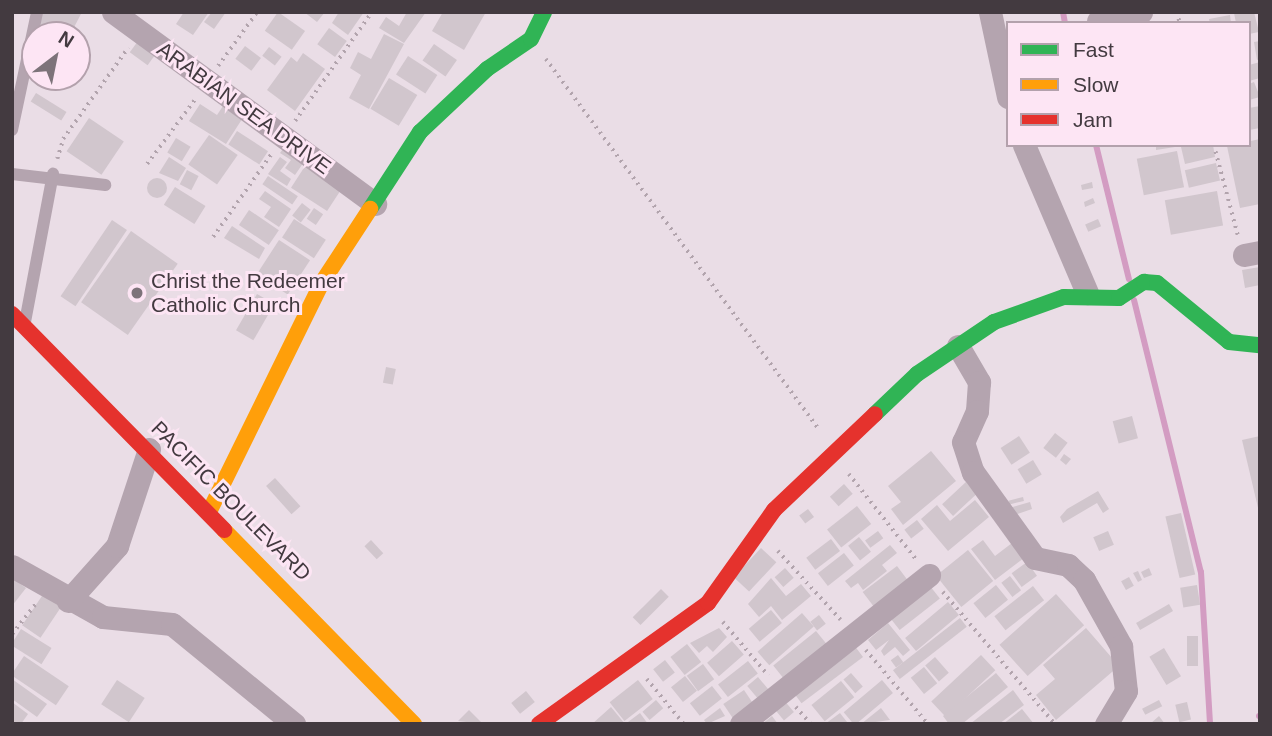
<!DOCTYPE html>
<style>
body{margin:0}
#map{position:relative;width:1272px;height:736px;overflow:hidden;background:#eadde6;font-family:Arial,sans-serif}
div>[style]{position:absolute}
.stream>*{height:6px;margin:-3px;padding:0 3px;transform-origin:3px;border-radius:3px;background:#d39cc2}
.building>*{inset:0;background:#d1c6cd;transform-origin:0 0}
.round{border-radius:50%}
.path>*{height:3.5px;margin-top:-1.75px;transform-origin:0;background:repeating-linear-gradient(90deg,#b2a4ad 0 2px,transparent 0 7px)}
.lane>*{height:12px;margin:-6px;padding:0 6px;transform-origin:6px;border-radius:6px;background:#b4a4af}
.street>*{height:23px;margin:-11.5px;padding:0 11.5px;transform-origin:11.5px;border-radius:11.5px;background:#b4a4af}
.fast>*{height:16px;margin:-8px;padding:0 8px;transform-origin:8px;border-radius:8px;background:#30b455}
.slow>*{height:16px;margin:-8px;padding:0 8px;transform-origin:8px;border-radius:8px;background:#ff9f0a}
.jam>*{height:16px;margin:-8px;padding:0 8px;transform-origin:8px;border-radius:8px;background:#e5322d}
.dots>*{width:19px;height:19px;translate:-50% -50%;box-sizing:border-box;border:4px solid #fde5f4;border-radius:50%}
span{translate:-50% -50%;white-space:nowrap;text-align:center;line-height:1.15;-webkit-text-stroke:6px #fde5f4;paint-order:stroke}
.street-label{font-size:21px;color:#433a40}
.poi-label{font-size:21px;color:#433a40}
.left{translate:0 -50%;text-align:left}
.frame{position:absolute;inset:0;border:14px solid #433a40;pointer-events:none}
.legend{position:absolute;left:1006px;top:21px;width:245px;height:126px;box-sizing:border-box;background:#fde5f4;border:2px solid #b3a1ac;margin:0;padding:9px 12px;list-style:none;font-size:21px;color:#433a40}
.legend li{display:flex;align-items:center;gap:14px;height:35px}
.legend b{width:35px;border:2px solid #b3a1ac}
.north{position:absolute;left:21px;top:21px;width:70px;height:70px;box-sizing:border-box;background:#fde5f4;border:2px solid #b3a1ac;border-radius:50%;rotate:32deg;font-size:19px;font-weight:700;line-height:28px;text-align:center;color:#433a40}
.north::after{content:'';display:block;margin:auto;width:24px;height:32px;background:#7d737a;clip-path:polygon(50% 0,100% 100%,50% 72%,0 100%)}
</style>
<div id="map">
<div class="stream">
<div style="left:1063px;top:12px;width:11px;rotate:80deg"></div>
<div style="left:1096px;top:145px;width:138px;rotate:76.2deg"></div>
<div style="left:1134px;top:300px;width:280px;rotate:76.2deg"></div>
<div style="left:1201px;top:572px;width:152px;rotate:86.6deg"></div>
<div style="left:1259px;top:716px;width:1px"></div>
</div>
<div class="building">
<div style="clip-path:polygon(43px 12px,82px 12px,70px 35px,37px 24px)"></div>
<div style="clip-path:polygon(184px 12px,209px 12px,193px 35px,176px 24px)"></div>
<div style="clip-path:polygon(212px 12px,226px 12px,214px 29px,204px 22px)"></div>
<div style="left:278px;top:12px;width:33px;height:23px;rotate:35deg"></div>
<div style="clip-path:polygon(304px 12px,325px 12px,317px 22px)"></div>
<div style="clip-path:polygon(339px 12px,364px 12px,348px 35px,332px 23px)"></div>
<div style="clip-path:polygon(407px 12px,426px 12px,404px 43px,379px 28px,386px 17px,399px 26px)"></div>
<div style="clip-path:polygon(443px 12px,486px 12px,464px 50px,432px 31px)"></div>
<div style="clip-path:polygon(1254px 12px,1259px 32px,1249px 34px,1249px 23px,1236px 23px,1234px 13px)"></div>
<div style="clip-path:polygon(1230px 15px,1231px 23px,1210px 23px,1209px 19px)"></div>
<div style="left:329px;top:28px;width:22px;height:20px;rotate:36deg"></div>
<div style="clip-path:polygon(384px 34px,404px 44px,369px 109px,349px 98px,361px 75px,350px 68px,358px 52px,371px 59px)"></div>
<div style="left:138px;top:41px;width:22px;height:14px;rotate:36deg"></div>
<div style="clip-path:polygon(1260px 41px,1260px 59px,1257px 60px,1254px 42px)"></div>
<div style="left:434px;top:44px;width:28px;height:20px;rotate:35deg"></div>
<div style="left:245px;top:46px;width:20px;height:16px;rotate:37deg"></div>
<div style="left:269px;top:47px;width:16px;height:11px;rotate:38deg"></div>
<div style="clip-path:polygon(303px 53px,325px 69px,295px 111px,267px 90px,291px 57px,297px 62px)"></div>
<div style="left:408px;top:56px;width:35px;height:22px;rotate:33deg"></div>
<div style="clip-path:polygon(1260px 62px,1260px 78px,1249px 81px,1249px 65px)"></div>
<div style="left:389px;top:78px;width:33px;height:36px;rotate:31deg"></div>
<div style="clip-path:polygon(1254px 82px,1260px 97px,1249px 100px,1249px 84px)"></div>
<div style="left:36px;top:93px;width:36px;height:10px;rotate:32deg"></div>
<div style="clip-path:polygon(227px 100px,246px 113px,226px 144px,189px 121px,200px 104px,217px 115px)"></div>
<div style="clip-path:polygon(1260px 106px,1260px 128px,1249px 130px,1249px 108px)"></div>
<div style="left:89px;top:118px;width:42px;height:40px;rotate:34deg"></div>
<div style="left:237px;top:131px;width:37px;height:16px;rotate:33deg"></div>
<div style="left:209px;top:135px;width:35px;height:36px;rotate:35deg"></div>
<div style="left:176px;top:138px;width:17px;height:17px;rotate:31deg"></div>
<div style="clip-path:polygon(1260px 139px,1260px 204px,1240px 208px,1227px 146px)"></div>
<div style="clip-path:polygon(288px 142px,308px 156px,295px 175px,285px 168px,291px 160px,280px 153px)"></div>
<div style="clip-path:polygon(1156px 145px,1175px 145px,1175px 147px,1156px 150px)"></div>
<div style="clip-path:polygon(1213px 145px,1215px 157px,1185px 164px,1181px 147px)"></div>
<div style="left:1177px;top:151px;width:37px;height:41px;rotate:79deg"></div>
<div style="clip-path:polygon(169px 157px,186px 168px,178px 181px,159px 173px)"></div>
<div style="clip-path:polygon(280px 157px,287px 162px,280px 171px,291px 179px,287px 186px,268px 174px)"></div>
<div style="left:309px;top:160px;width:43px;height:33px;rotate:33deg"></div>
<div style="left:1216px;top:163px;width:18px;height:32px;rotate:77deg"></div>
<div style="left:187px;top:170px;width:13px;height:16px;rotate:27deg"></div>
<div style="left:268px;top:176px;width:36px;height:10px;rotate:34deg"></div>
<div class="round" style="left:147px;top:178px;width:20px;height:20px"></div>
<div style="clip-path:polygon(1092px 182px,1093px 188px,1082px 190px,1081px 185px)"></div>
<div style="left:175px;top:187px;width:36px;height:21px;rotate:32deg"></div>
<div style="clip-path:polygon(265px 191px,291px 209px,279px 227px,264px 217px,271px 207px,259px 199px)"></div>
<div style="left:1217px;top:191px;width:35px;height:53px;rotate:80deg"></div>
<div style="clip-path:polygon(1093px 198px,1095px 203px,1085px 207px,1084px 202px)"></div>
<div style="left:302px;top:203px;width:11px;height:16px;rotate:38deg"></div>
<div style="left:314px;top:208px;width:11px;height:13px;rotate:34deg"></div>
<div style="left:249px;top:210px;width:36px;height:18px;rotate:34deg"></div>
<div style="left:294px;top:219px;width:38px;height:22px;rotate:33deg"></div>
<div style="left:1098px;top:219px;width:8px;height:14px;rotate:67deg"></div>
<div style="left:112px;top:220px;width:18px;height:92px;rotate:34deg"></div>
<div style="clip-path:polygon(232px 226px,265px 248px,259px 259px,224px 238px)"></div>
<div style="left:131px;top:231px;width:57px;height:87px;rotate:35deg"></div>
<div style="left:279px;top:240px;width:37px;height:41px;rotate:33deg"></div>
<div style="clip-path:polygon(1260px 267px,1260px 285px,1245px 288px,1242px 270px)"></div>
<div style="left:257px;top:294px;width:20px;height:42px;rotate:30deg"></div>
<div style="left:386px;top:367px;width:10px;height:16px;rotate:11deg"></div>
<div style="left:1132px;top:416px;width:23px;height:20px;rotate:75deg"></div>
<div style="left:1055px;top:433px;width:16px;height:19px;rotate:38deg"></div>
<div style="left:1019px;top:436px;width:20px;height:22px;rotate:57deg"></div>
<div style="clip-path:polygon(1260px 436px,1260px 512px,1259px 512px,1242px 440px)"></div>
<div style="clip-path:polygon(931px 451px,956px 481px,903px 525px,891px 509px,901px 502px,888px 486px)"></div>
<div style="clip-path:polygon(1064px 454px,1071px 459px,1066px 465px,1060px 460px)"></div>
<div style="left:1033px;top:460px;width:17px;height:18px;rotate:59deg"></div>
<div style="left:275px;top:478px;width:38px;height:12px;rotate:48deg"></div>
<div style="left:967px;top:481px;width:16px;height:34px;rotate:47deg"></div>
<div style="left:844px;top:484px;width:13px;height:19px;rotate:48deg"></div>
<div style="clip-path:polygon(1098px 491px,1109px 509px,1103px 513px,1097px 503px,1063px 523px,1060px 517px,1067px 509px)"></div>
<div style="left:1023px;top:497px;width:4px;height:15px;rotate:76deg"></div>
<div style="clip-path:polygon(975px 500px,989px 517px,948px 551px,921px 519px,937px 505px,950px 521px)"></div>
<div style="clip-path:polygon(1030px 502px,1032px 509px,1012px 516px,1009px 508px)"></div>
<div style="left:857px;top:506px;width:23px;height:38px;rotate:52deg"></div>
<div style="left:808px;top:509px;width:10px;height:11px;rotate:53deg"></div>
<div style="left:1181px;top:513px;width:63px;height:16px;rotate:77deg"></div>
<div style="left:917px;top:520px;width:11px;height:16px;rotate:52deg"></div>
<div style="left:878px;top:531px;width:9px;height:16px;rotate:54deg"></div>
<div style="left:1108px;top:531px;width:15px;height:16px;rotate:67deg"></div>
<div style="left:859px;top:537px;width:19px;height:14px;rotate:51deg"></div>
<div style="left:831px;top:539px;width:15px;height:31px;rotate:53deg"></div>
<div style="left:371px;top:540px;width:18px;height:9px;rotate:47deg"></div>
<div style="clip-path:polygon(983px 540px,995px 556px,1012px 543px,1024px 558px,995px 580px,971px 549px)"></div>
<div style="clip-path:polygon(890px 545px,897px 553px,882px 565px,887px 571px,863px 590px,858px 583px,851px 588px,845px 581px)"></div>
<div style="left:761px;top:548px;width:21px;height:40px;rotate:43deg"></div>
<div style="left:968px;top:550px;width:40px;height:41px;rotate:51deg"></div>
<div style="left:844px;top:553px;width:16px;height:33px;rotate:52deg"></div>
<div style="left:1027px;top:562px;width:17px;height:19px;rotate:54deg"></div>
<div style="left:897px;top:566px;width:20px;height:43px;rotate:53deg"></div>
<div style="left:785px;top:568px;width:13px;height:14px;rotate:48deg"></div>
<div style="clip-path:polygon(1149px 568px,1152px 575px,1144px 578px,1141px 572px)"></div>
<div style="clip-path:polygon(1138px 571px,1142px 580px,1138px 582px,1133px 573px)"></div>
<div style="left:1010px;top:576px;width:18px;height:11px;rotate:52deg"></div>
<div style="left:1129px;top:577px;width:10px;height:9px;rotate:61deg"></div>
<div style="clip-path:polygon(12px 578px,26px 588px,12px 606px)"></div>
<div style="clip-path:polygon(771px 578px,786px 596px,801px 584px,811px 596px,782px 620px,771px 606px,759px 617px,748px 604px)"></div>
<div style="left:996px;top:585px;width:19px;height:29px;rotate:51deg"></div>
<div style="left:1197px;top:585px;width:20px;height:17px;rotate:81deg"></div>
<div style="left:930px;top:586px;width:16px;height:51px;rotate:52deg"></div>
<div style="left:1033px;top:586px;width:18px;height:49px;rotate:52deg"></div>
<div style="left:661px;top:589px;width:11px;height:40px;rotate:45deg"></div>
<div style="left:44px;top:593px;width:22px;height:39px;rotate:34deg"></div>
<div style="left:1056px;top:594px;width:42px;height:76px;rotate:48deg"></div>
<div style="left:948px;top:602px;width:17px;height:56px;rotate:50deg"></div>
<div style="left:1169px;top:604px;width:8px;height:38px;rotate:60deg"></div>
<div style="left:771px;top:610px;width:17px;height:29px;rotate:50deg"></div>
<div style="left:802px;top:613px;width:18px;height:59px;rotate:49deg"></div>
<div style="left:819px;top:615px;width:11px;height:11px;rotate:52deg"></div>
<div style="left:960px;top:618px;width:11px;height:85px;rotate:52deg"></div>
<div style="clip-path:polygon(888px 623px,910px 650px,903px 656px,895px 647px,884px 656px,881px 651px,889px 640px,876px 650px,868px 640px)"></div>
<div style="clip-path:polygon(719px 628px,727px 637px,713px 652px,707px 646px,699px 653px,690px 643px)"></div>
<div style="clip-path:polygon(1086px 628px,1119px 666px,1056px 720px,1036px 695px,1055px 679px,1043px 665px)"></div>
<div style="left:21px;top:629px;width:36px;height:19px;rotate:32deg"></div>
<div style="left:816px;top:631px;width:21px;height:55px;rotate:51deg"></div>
<div style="left:1187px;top:636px;width:11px;height:30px"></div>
<div style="left:732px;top:641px;width:18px;height:33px;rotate:49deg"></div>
<div style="left:687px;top:644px;width:23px;height:21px;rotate:52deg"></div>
<div style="left:854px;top:645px;width:15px;height:77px;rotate:53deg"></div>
<div style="left:1164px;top:648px;width:33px;height:17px;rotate:59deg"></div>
<div style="left:898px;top:655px;width:9px;height:9px;rotate:54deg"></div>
<div style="left:981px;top:655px;width:21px;height:68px;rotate:47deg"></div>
<div style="left:24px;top:656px;width:54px;height:23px;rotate:34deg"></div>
<div style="left:935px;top:657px;width:21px;height:13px;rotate:49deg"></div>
<div style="left:665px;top:660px;width:16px;height:15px;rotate:52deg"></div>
<div style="left:748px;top:661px;width:16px;height:38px;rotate:52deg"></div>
<div style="left:703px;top:664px;width:19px;height:20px;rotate:54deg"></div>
<div style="left:924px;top:667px;width:21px;height:17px;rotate:51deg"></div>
<div style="left:851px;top:673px;width:18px;height:10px;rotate:49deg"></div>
<div style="clip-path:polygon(996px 673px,1008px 687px,962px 724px,949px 724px,943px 716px)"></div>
<div style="left:685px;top:676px;width:19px;height:18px;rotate:51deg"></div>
<div style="left:758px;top:677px;width:17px;height:14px;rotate:50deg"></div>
<div style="clip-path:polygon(12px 679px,47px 704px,37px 717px,12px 699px)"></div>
<div style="left:117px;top:680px;width:33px;height:29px;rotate:33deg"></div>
<div style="left:638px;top:680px;width:24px;height:36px;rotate:52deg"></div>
<div style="left:882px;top:680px;width:17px;height:50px;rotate:50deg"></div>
<div style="left:841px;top:681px;width:21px;height:38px;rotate:51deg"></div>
<div style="left:712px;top:686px;width:16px;height:28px;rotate:52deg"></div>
<div style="left:744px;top:690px;width:18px;height:25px;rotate:56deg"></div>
<div style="clip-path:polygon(1013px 690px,1024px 705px,999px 724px,970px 724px)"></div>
<div style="left:526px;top:691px;width:14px;height:19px;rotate:51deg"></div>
<div style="left:783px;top:699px;width:17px;height:13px;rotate:50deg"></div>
<div style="left:656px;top:700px;width:11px;height:18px;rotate:49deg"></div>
<div style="left:1159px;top:700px;width:7px;height:19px;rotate:63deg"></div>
<div style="clip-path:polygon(12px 702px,28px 714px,21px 724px,12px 724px)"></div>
<div style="left:1187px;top:702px;width:18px;height:12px;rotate:77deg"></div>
<div style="clip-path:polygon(611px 707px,625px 724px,592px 724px)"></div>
<div style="clip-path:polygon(720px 708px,725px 716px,707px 724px,704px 720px)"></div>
<div style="clip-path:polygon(881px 708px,890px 720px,861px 724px)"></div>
<div style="clip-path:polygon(1022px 709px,1034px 724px,1003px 724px)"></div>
<div style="clip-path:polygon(469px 710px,483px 724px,458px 721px)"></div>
<div style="clip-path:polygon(640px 713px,648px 724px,630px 724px,628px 722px)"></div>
<div style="clip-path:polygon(840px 713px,847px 722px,825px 724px)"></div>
<div style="clip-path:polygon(772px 716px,778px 724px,762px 724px)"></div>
<div style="clip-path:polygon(1159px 716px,1165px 724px,1150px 724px)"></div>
</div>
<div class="path">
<div style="left:1177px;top:12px;width:11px;rotate:75deg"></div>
<div style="left:546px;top:59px;width:461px;rotate:53.6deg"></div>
<div style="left:218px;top:66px;width:67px;rotate:-54.2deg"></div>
<div style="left:295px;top:121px;width:133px;rotate:-54.8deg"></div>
<div style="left:1214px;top:145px;width:93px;rotate:75.1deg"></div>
<div style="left:57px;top:159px;width:21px;rotate:-73deg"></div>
<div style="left:63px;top:139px;width:112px;rotate:-54.5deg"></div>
<div style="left:147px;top:164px;width:82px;rotate:-53.4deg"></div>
<div style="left:213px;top:237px;width:103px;rotate:-54.9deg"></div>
<div style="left:849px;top:474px;width:108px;rotate:51.8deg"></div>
<div style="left:778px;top:551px;width:93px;rotate:47.6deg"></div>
<div style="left:943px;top:592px;width:173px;rotate:49.7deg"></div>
<div style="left:723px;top:622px;width:70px;rotate:49.7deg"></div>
<div style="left:12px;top:634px;width:39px;rotate:-52deg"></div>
<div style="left:866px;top:650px;width:97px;rotate:50deg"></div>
<div style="left:647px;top:679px;width:58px;rotate:50.6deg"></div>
<div style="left:796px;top:707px;width:23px;rotate:49deg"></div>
</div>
<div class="lane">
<div style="left:12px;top:130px;width:121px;rotate:-78deg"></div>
<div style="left:12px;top:174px;width:94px;rotate:6.7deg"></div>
<div style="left:25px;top:322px;width:151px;rotate:-79.3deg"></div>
</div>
<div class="street">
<div style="left:113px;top:12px;width:325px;rotate:36.2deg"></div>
<div style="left:990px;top:12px;width:87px;rotate:78deg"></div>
<div style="left:1098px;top:21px;width:44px;rotate:-11.8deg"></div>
<div style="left:1024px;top:145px;width:161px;rotate:66.9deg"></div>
<div style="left:1244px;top:255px;width:16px;rotate:-11deg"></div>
<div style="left:958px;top:346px;width:42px;rotate:59.7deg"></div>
<div style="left:979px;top:382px;width:29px;rotate:94deg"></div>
<div style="left:977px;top:411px;width:34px;rotate:114deg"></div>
<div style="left:963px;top:442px;width:32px;rotate:72deg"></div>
<div style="left:973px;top:472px;width:106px;rotate:54.2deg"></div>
<div style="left:1035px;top:558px;width:34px;rotate:12deg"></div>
<div style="left:1068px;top:565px;width:22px;rotate:43deg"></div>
<div style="left:1084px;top:580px;width:76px;rotate:60.7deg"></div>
<div style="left:1121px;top:646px;width:45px;rotate:83.7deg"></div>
<div style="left:1126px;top:691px;width:39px;rotate:121deg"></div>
<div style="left:12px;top:566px;width:104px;rotate:29.3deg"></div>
<div style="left:103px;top:617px;width:69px;rotate:5.8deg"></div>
<div style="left:172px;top:624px;width:158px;rotate:39.3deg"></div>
<div style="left:68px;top:601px;width:74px;rotate:-48.3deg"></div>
<div style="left:117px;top:546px;width:102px;rotate:-71.7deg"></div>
<div style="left:741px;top:724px;width:240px;rotate:-38.4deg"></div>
</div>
<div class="fast">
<div style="left:370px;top:209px;width:92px;rotate:-57deg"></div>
<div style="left:420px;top:132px;width:92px;rotate:-43.2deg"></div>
<div style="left:487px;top:69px;width:53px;rotate:-34.3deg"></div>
<div style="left:531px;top:39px;width:30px;rotate:-64deg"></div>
<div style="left:875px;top:414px;width:58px;rotate:-43.6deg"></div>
<div style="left:917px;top:374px;width:93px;rotate:-34deg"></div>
<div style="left:994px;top:322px;width:74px;rotate:-19.7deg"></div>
<div style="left:1064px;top:297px;width:55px;rotate:1deg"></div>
<div style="left:1119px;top:298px;width:30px;rotate:-33deg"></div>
<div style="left:1144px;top:282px;width:13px;rotate:4deg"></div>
<div style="left:1157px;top:283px;width:93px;rotate:39.3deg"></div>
<div style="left:1229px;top:342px;width:31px;rotate:6deg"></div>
</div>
<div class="slow">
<div style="left:210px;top:510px;width:252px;rotate:-63.8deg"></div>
<div style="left:321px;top:284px;width:90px;rotate:-56.8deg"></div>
<div style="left:224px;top:530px;width:272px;rotate:45.6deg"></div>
</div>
<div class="jam">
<div style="left:12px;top:314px;width:303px;rotate:45.5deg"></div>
<div style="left:539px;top:724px;width:208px;rotate:-35.6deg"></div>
<div style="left:708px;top:603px;width:114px;rotate:-54.6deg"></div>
<div style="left:774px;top:510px;width:139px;rotate:-43.5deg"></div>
</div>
<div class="dots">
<div style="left:137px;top:293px;background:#7d737a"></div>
</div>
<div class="street-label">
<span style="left:244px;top:108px;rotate:36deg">ARABIAN SEA DRIVE</span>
<span style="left:231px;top:501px;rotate:45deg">PACIFIC BOULEVARD</span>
</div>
<div class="poi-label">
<span class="left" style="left:151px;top:293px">Christ the Redeemer<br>Catholic Church</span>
</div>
<div class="frame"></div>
<ul class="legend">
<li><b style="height:9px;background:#30b455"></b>Fast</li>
<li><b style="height:9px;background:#ff9f0a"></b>Slow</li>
<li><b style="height:9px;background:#e5322d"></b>Jam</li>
</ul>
<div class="north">N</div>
</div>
